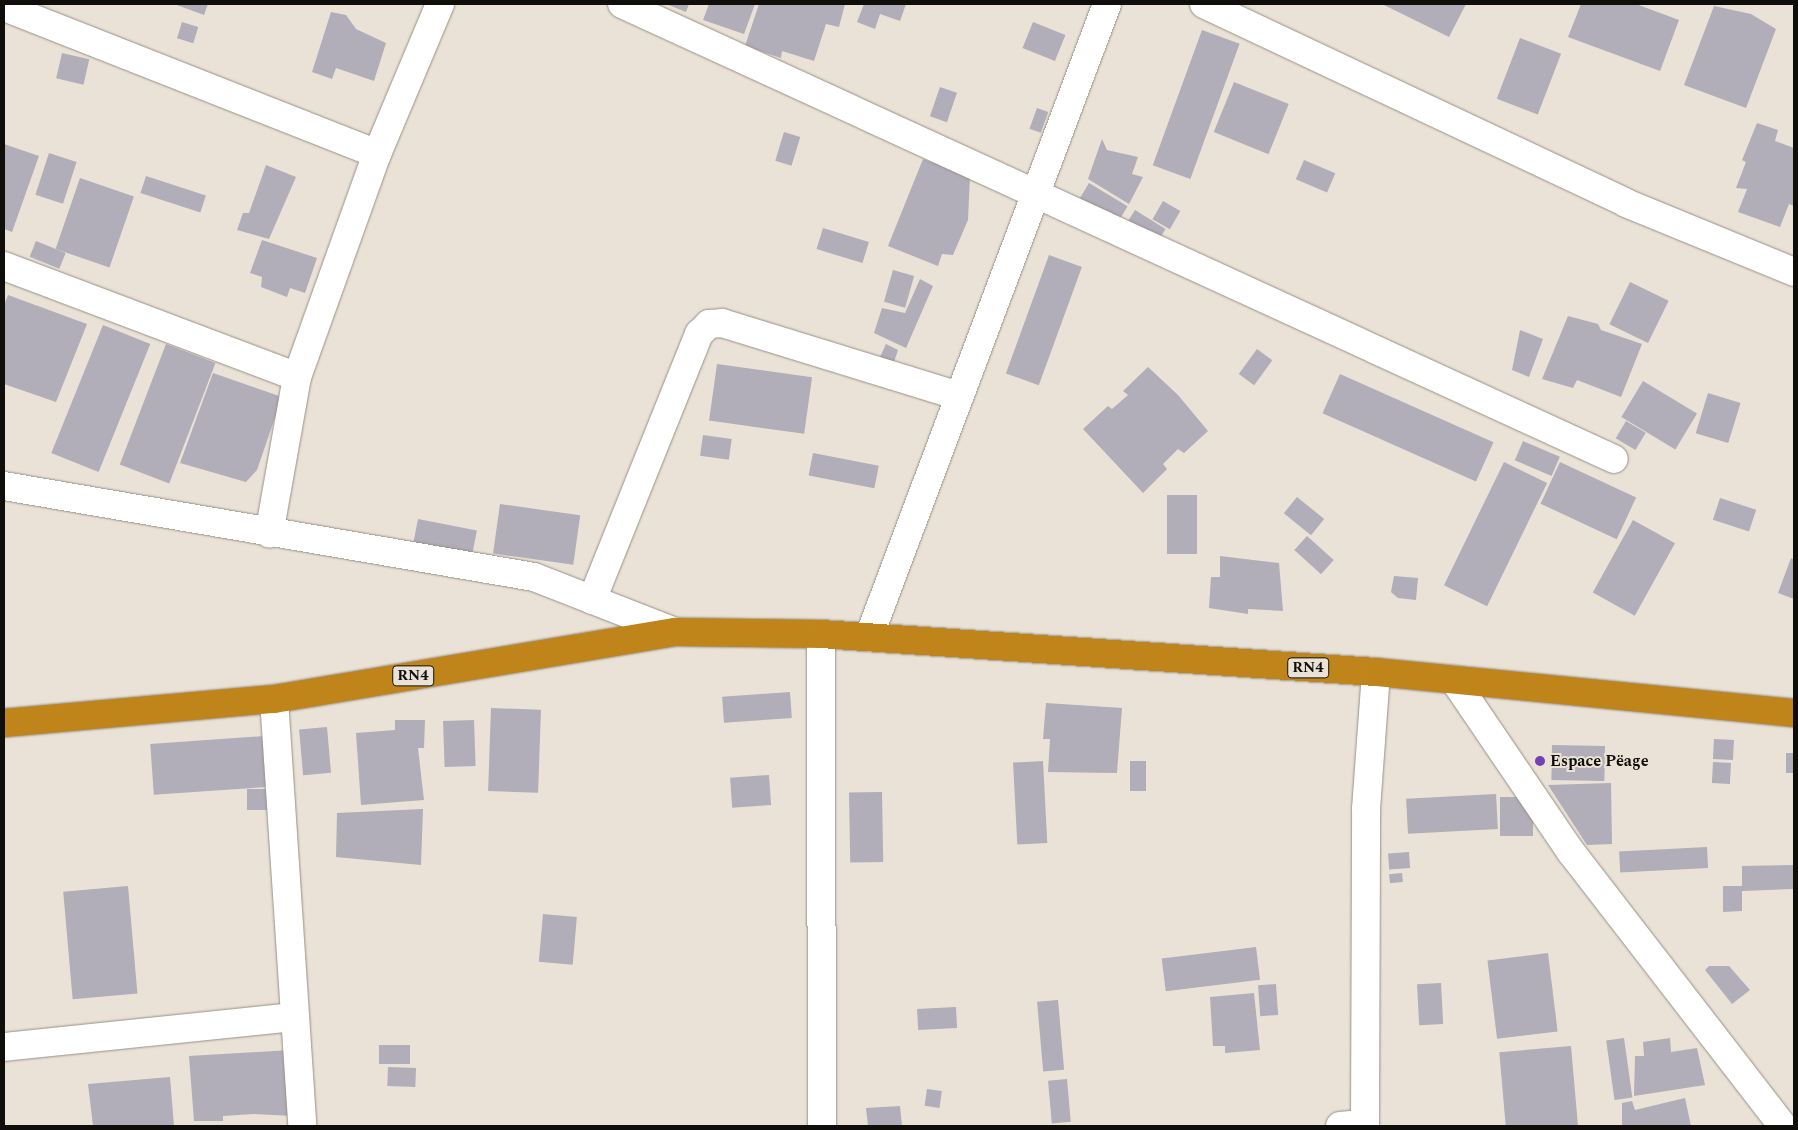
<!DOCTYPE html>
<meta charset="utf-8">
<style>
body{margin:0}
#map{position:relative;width:1798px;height:1130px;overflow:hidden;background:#eae2d7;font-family:Spectral,serif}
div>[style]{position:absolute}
.building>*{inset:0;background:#b1adb9;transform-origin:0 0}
.roads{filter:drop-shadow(0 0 1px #979086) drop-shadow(0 0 1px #979086)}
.minor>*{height:28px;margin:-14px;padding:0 14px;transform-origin:14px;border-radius:14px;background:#fff}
.highway>*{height:28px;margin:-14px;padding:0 14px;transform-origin:14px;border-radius:14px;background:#c0851a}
.dots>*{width:14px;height:14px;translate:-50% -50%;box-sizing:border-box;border:2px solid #eae2d7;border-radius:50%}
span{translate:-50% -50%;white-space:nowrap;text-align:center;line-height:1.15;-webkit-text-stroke:4px #eae2d7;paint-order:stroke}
.shield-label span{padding:1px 4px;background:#eae2d7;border:1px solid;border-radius:4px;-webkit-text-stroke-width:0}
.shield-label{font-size:15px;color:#100e0a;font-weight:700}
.poi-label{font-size:16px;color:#100e0a;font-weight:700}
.left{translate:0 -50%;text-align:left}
.frame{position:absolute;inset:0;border:5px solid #100e0a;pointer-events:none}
</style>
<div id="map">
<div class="building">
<div style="clip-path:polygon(174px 4px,208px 4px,204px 15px)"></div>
<div style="clip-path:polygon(666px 4px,689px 4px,686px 12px)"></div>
<div style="clip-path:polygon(709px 4px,755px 4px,744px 34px,703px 20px)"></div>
<div style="clip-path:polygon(759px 4px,845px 4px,839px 27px,826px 24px,814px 61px,782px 51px,781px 58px,745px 46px)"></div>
<div style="clip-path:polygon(864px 4px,906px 4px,900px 21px,880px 14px,875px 29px,857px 22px)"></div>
<div style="clip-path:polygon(1382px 4px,1466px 4px,1449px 37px)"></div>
<div style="clip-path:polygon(1581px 4px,1636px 4px,1679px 20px,1660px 71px,1568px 37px)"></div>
<div style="clip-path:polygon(1714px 6px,1751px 14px,1776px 29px,1746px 108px,1684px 85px)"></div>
<div style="clip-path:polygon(331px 12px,346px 15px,356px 29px,386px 43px,374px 81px,336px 68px,332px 79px,312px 72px)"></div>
<div style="left:182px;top:22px;width:17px;height:17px;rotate:17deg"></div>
<div style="left:1033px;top:22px;width:35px;height:28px;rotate:22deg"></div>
<div style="left:1202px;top:30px;width:40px;height:144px;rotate:20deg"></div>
<div style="left:1520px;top:38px;width:44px;height:65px;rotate:21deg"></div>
<div style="left:62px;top:53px;width:28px;height:26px;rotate:13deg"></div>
<div style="left:1234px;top:82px;width:59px;height:54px;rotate:22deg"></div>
<div style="left:940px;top:87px;width:18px;height:31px;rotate:19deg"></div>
<div style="left:1037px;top:108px;width:12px;height:22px;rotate:20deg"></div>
<div style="clip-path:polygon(1757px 123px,1778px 130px,1775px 141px,1794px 148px,1794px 206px,1789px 204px,1780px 227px,1738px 212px,1747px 189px,1736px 188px,1746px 162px,1742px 160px)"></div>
<div style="left:784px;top:132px;width:17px;height:30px;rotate:17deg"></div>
<div style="clip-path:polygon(1102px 139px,1107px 150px,1138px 157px,1132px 174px,1143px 177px,1129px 204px,1088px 179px)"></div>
<div style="clip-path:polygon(4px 144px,39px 156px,12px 232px,4px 229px)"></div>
<div style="left:49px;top:153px;width:29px;height:44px;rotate:18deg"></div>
<div style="clip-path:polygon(923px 159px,970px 176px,968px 220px,953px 255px,942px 254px,938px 266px,888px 246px)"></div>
<div style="left:1304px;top:160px;width:34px;height:21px;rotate:23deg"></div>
<div style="clip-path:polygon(266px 165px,296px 177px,269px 239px,237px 230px,243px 213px,249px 213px)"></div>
<div style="left:146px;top:176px;width:63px;height:18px;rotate:18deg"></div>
<div style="left:80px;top:178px;width:57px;height:75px;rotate:19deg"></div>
<div style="left:1089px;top:183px;width:45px;height:20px;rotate:31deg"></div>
<div style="left:1163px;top:201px;width:20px;height:21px;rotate:30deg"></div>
<div style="left:1135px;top:210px;width:36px;height:26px;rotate:32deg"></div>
<div style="left:823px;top:228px;width:48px;height:22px;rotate:17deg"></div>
<div style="clip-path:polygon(262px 240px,317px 258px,305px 293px,290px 288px,287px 297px,261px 287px,262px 277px,250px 273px)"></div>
<div style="left:36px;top:241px;width:32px;height:17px;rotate:22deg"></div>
<div style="left:1049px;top:255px;width:35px;height:126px;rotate:20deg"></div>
<div style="left:893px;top:270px;width:22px;height:33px;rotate:16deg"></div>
<div style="clip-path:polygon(920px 279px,933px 286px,906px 348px,874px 333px,882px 308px,905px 313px)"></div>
<div style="left:1630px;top:282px;width:43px;height:47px;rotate:26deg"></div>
<div style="clip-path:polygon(8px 295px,87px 324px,56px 402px,4px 384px,4px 305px)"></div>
<div style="clip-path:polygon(1568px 316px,1598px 324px,1601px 330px,1642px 344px,1621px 397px,1577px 380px,1573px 388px,1542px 379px)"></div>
<div style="left:103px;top:325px;width:51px;height:138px;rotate:22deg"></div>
<div style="clip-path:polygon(1520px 330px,1543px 339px,1529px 377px,1512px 370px)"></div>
<div style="left:166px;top:344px;width:53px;height:129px;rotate:21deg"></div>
<div style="clip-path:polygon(886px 344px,898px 350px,894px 362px,880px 357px)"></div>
<div style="left:1257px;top:349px;width:19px;height:31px;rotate:36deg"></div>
<div style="left:717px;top:364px;width:96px;height:57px;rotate:8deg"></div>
<div style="clip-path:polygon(1148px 367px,1178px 395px,1208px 431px,1184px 453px,1178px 449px,1163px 464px,1167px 469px,1143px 493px,1083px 429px,1108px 406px,1112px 409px,1128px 395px,1123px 391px)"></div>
<div style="clip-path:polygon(213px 373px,282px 397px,257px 470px,246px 482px,180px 463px)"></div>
<div style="left:1340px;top:374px;width:168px;height:43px;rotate:24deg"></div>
<div style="left:1643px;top:381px;width:63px;height:42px;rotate:31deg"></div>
<div style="left:1708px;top:393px;width:34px;height:42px;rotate:17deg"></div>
<div style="left:1626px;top:421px;width:23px;height:20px;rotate:31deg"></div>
<div style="left:703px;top:435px;width:29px;height:21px;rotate:8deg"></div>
<div style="left:1523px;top:441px;width:40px;height:21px;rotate:23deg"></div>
<div style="left:813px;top:453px;width:67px;height:23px;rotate:11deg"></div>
<div style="left:1504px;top:462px;width:48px;height:137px;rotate:26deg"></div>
<div style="left:1560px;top:462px;width:84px;height:46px;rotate:25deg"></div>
<div style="left:1167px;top:495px;width:30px;height:59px"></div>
<div style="left:1297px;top:497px;width:35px;height:21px;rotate:39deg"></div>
<div style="left:1720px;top:498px;width:38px;height:23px;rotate:18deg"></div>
<div style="left:500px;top:504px;width:81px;height:50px;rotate:8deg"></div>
<div style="left:418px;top:519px;width:60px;height:24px;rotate:11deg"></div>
<div style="left:1633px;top:520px;width:48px;height:83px;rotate:29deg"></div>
<div style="left:1307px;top:536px;width:36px;height:19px;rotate:42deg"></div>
<div style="clip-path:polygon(1220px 556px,1279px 563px,1283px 611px,1248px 609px,1248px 614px,1209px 608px,1211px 577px,1220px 577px)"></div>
<div style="clip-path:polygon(1791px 558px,1794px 560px,1794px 599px,1778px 593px)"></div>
<div style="clip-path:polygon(1394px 576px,1418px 578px,1416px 600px,1398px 598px,1391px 592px)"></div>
<div style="left:790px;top:692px;width:26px;height:68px;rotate:86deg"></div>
<div style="clip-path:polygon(1046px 703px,1122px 708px,1117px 773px,1048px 772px,1050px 739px,1043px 739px)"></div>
<div style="left:491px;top:708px;width:50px;height:83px;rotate:2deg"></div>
<div style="clip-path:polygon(395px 720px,425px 720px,424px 748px,418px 748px,424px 800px,361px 805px,356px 733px,395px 730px)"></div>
<div style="left:474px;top:720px;width:46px;height:31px;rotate:88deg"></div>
<div style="left:327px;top:727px;width:46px;height:28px;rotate:85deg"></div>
<div style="left:264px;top:736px;width:51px;height:114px;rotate:86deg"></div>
<div style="left:1714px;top:739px;width:20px;height:20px;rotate:3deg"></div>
<div style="left:1552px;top:745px;width:53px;height:35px;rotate:1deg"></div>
<div style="left:1786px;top:753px;width:8px;height:20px"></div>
<div style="left:1043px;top:761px;width:82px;height:30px;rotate:87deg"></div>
<div style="left:1146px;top:761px;width:30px;height:16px;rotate:90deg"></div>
<div style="left:1713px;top:762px;width:18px;height:21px;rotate:3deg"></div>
<div style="left:769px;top:775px;width:30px;height:39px;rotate:86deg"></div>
<div style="clip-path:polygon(1611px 783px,1612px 844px,1587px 845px,1548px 785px)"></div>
<div style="left:267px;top:789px;width:21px;height:20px;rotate:90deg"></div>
<div style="left:882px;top:792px;width:70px;height:33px;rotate:89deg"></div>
<div style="left:1496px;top:794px;width:35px;height:90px;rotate:87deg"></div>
<div style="left:1500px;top:797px;width:33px;height:39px"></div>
<div style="clip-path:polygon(423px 809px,421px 865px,336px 857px,337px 813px)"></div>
<div style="left:1707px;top:847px;width:21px;height:88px;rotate:87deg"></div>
<div style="left:1409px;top:852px;width:16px;height:21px;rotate:86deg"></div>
<div style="clip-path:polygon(1794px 865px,1794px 889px,1742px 891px,1742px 911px,1723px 912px,1723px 886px,1742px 886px,1742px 866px)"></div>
<div style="left:1402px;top:873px;width:9px;height:13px;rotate:84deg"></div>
<div style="left:128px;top:886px;width:108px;height:65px;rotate:85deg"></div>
<div style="left:543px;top:914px;width:34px;height:48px;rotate:5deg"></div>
<div style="left:1256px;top:947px;width:33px;height:95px;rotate:83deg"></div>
<div style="left:1548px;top:953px;width:79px;height:61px;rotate:83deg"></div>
<div style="clip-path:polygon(1709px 966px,1729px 966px,1750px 990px,1732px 1004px,1705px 970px)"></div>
<div style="left:1441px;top:983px;width:41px;height:24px;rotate:87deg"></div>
<div style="left:1276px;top:984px;width:31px;height:18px;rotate:86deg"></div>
<div style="clip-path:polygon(1254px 993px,1260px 1050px,1225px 1053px,1225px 1046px,1213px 1046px,1210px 997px)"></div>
<div style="left:1058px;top:1000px;width:70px;height:21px;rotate:85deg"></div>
<div style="left:956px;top:1007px;width:21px;height:39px;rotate:87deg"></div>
<div style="left:1624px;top:1038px;width:60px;height:18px;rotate:82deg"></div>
<div style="clip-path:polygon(1670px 1038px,1671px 1052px,1697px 1048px,1705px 1085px,1634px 1096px,1635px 1056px,1644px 1056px,1643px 1042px)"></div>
<div style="left:379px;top:1045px;width:31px;height:19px"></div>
<div style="left:1571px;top:1046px;width:80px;height:72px;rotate:85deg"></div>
<div style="clip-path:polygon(290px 1050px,293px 1116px,254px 1114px,223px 1116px,223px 1121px,194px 1121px,189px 1056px)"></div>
<div style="left:388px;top:1067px;width:28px;height:19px;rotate:2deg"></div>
<div style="clip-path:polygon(170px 1077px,174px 1126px,93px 1126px,88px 1084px)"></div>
<div style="left:1067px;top:1079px;width:43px;height:19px;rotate:85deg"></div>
<div style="left:927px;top:1089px;width:15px;height:17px;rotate:8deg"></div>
<div style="clip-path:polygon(1685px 1098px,1691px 1126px,1622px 1126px,1622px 1103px,1632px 1101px,1635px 1110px)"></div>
<div style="clip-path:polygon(900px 1106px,902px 1126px,868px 1126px,866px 1108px)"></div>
</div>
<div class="roads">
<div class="minor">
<div style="left:622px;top:4px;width:1091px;rotate:24.64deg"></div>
<div style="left:1204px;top:4px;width:467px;rotate:25.2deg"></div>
<div style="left:1626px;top:203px;width:182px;rotate:22.3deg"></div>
<div style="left:4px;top:7px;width:401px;rotate:21.5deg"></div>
<div style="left:4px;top:266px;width:313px;rotate:20.7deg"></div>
<div style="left:297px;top:377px;width:159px;rotate:100.1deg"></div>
<div style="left:297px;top:377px;width:237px;rotate:-70.3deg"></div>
<div style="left:377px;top:154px;width:163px;rotate:-67.2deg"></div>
<div style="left:4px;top:486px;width:538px;rotate:9.74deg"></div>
<div style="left:534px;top:577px;width:151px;rotate:21.3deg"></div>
<div style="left:592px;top:600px;width:287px;rotate:-68.1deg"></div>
<div style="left:699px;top:334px;width:14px;rotate:-45deg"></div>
<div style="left:709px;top:324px;width:13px;rotate:-4deg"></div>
<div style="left:722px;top:323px;width:248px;rotate:17.1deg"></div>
<div style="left:821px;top:634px;width:492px;rotate:89.9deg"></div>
<div style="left:869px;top:637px;width:676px;rotate:-69.39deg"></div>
<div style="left:1454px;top:680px;width:208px;rotate:55.8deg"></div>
<div style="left:1571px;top:852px;width:346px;rotate:52.3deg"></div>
<div style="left:274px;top:699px;width:428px;rotate:86.2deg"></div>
<div style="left:4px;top:1047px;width:292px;rotate:-5.9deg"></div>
<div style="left:1340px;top:1126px;width:25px;rotate:-5deg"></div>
<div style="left:1365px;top:1126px;width:317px;rotate:-89.8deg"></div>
<div style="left:1366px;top:809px;width:137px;rotate:-85.8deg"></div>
</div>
<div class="highway">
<div style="left:4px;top:723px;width:271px;rotate:-5.1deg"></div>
<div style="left:274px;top:699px;width:407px;rotate:-9.5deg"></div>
<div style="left:675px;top:632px;width:146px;rotate:0.8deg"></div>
<div style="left:821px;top:634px;width:556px;rotate:3.92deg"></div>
<div style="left:1376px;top:672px;width:420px;rotate:5.6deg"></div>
</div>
</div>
<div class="dots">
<div style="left:1540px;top:761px;background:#7240b7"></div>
</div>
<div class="shield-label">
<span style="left:1308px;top:668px">RN4</span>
<span style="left:413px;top:676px">RN4</span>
</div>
<div class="poi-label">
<span class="left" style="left:1550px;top:761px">Espace Pëage</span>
</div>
<div class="frame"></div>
</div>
